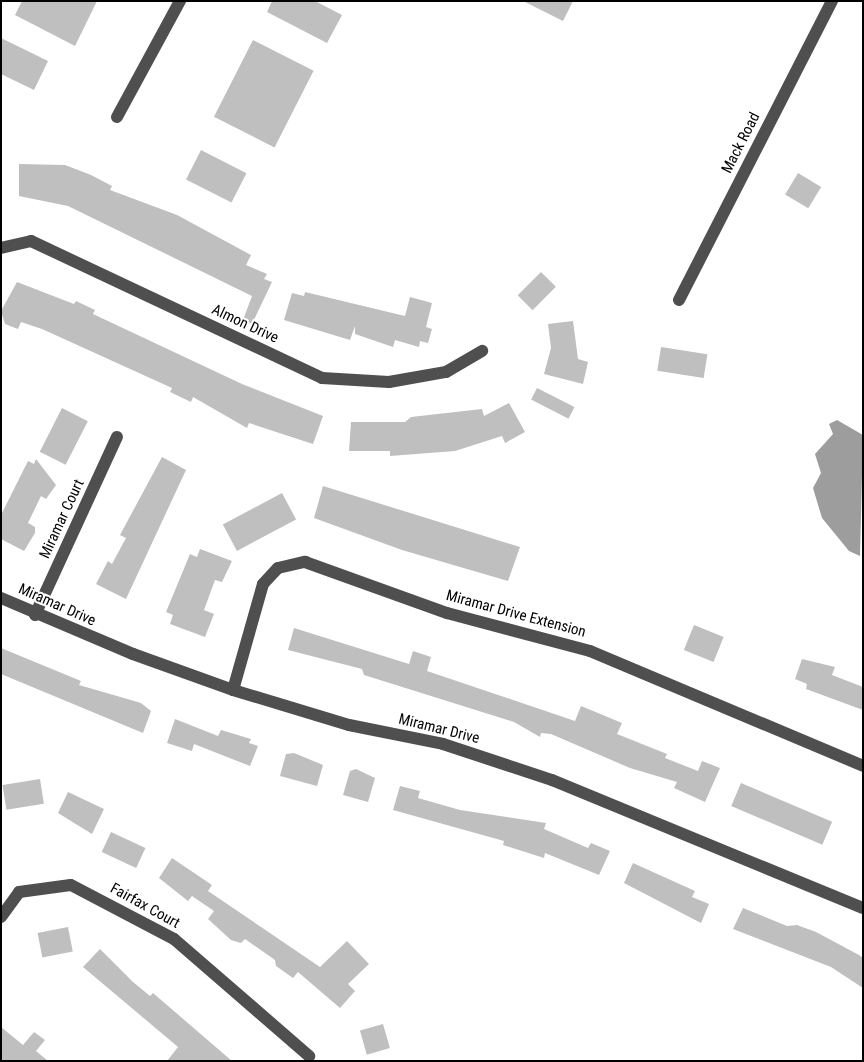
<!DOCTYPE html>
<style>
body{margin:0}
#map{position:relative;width:864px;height:1062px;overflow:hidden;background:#fff;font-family:"Roboto Condensed",sans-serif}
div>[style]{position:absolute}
.water>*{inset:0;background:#9d9d9d}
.building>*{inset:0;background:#bfbfbf;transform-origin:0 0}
.minor>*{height:12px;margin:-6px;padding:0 6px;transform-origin:6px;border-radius:6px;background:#4f4f4f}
span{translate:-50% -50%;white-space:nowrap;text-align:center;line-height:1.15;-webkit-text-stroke:4px #fff;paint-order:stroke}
.street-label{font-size:15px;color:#000}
.frame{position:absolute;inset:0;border:2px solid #000;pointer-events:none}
</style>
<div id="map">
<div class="water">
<div style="clip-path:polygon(837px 420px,863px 435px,860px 556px,849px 551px,822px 518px,813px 488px,821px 473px,815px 454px,833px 434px,829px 424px)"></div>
</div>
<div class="building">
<div style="clip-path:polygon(22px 1px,97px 1px,75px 46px,15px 15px)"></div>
<div style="clip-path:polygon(272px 1px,315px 1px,342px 15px,327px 43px,267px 12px)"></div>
<div style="clip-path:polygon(523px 1px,573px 1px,563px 21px)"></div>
<div style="clip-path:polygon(1px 38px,48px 61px,34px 90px,1px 74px)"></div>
<div style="left:253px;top:40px;width:68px;height:86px;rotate:27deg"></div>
<div style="left:201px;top:150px;width:51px;height:33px;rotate:27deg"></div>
<div style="clip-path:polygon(19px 164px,65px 165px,91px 175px,112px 186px,110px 190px,177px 215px,251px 255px,246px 265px,267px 274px,264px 279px,272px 282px,252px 324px,243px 320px,252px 296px,68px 206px,19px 196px)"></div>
<div style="left:798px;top:173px;width:27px;height:25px;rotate:31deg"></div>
<div style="left:541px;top:272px;width:21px;height:33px;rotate:45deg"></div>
<div style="clip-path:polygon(17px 282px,74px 304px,76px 301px,95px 310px,93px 314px,242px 384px,323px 416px,313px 444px,249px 423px,247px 428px,193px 397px,191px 402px,170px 392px,172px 388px,42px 329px,21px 322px,18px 329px,5px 324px,1px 311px)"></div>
<div style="clip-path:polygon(305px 292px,405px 316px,410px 297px,432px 303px,426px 327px,432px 329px,428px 343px,420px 341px,419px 347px,395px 340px,393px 347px,355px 334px,355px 326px,350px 340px,284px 320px,292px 293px,304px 296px)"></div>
<div style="clip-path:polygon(573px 321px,578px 359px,588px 362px,583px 384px,544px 374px,551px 348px,548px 324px)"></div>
<div style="left:661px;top:347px;width:47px;height:24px;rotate:9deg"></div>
<div style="left:537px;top:388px;width:42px;height:13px;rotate:27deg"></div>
<div style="clip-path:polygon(509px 403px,525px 432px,505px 443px,502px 436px,455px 451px,390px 456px,390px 451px,349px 451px,351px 422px,405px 422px,411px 417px,482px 409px,484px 416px)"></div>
<div style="left:62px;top:408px;width:29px;height:49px;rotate:27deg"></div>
<div style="clip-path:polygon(162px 457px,186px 470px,126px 599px,96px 584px,108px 561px,112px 564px,126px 538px,120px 535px)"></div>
<div style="clip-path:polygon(36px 459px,56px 485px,46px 499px,41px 496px,28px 523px,35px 527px,35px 533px,24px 551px,1px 539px,1px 515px,28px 461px,34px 464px)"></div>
<div style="clip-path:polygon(323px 486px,520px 547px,508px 581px,402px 550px,314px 518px)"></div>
<div style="left:282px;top:493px;width:30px;height:67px;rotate:62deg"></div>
<div style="clip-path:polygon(200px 549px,232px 561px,222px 582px,215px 580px,204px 610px,214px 614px,205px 637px,170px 624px,173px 615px,166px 612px,190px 554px,197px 557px)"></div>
<div style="left:694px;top:625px;width:32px;height:27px;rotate:22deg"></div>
<div style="clip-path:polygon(294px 628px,409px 664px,413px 651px,431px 657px,427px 671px,575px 721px,581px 706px,622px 723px,617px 734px,667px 754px,665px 758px,698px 771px,702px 761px,720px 768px,705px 802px,674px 788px,677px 782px,630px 768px,551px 734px,541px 733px,540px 737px,514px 722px,364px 675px,362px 669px,288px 650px)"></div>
<div style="clip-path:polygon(1px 648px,81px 681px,79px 685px,141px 703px,151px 711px,143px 733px,1px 674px)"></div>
<div style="clip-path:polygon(802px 659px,835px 667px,832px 675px,863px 687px,863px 710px,806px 689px,807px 684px,795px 679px)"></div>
<div style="clip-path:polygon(175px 719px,218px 736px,221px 730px,251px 739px,249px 743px,258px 746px,250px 766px,194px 744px,192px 751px,167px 743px)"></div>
<div style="clip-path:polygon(294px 753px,323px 765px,317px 786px,280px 776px,286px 754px)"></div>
<div style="clip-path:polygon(356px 769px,375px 778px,368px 802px,343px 795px,350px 771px)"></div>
<div style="left:40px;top:779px;width:25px;height:38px;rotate:81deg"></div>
<div style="left:741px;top:783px;width:99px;height:25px;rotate:23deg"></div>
<div style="clip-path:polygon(400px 786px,420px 791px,418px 798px,460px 810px,546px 823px,544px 829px,588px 848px,591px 843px,610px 851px,599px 875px,545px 853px,544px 858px,503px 845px,504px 841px,393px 810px)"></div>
<div style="clip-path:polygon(68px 792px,104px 809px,92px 834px,58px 813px)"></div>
<div style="left:111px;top:832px;width:38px;height:22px;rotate:25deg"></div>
<div style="clip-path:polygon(172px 858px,212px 885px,208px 891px,320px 967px,347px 941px,369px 964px,348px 984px,355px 991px,340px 1008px,298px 972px,293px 978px,276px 966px,275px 960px,245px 939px,241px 943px,231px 940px,208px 919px,214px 911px,192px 896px,188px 901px,159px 878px)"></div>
<div style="clip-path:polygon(633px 863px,695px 891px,692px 897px,709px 904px,701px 923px,624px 883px)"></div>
<div style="clip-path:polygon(743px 908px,787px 926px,797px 925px,816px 932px,859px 955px,863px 958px,863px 988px,831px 967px,733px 929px)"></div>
<div style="left:68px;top:927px;width:25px;height:31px;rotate:79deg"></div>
<div style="clip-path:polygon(100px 949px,133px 982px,150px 996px,153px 993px,232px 1061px,167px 1061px,178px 1047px,83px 967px)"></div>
<div style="left:383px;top:1024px;width:25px;height:24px;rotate:74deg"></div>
<div style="clip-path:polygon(1px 1027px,23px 1045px,34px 1032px,45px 1040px,36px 1051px,48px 1061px,1px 1061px)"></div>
</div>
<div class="minor">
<div style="left:117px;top:117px;width:132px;rotate:-61.5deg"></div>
<div style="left:1px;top:248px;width:31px;rotate:-13deg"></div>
<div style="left:31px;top:241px;width:322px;rotate:25.2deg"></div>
<div style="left:322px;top:378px;width:67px;rotate:3.4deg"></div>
<div style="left:389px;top:382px;width:58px;rotate:-10deg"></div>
<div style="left:446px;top:372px;width:42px;rotate:-30.3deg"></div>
<div style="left:679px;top:300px;width:336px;rotate:-62.9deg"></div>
<div style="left:1px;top:598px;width:143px;rotate:23deg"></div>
<div style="left:133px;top:654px;width:106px;rotate:19.8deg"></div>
<div style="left:233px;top:690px;width:121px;rotate:16.8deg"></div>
<div style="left:349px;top:725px;width:96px;rotate:11.4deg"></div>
<div style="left:443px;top:744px;width:115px;rotate:18.3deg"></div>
<div style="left:552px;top:780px;width:336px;rotate:22.4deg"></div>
<div style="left:35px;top:615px;width:196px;rotate:-65.3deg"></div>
<div style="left:233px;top:690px;width:110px;rotate:-74.2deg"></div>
<div style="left:263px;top:584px;width:22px;rotate:-47deg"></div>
<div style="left:278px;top:568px;width:28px;rotate:-13deg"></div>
<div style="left:305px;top:562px;width:151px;rotate:19.8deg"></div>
<div style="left:447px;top:613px;width:148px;rotate:14.9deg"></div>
<div style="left:590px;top:651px;width:296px;rotate:22.8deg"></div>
<div style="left:1px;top:917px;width:31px;rotate:-54deg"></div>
<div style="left:19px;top:892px;width:52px;rotate:-7.7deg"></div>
<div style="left:71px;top:885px;width:116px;rotate:27.7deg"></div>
<div style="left:174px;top:939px;width:179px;rotate:40.9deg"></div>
</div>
<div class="street-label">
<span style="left:741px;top:143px;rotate:-63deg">Mack Road</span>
<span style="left:245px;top:324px;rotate:25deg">Almon Drive</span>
<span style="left:62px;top:519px;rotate:-65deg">Miramar Court</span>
<span style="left:57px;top:605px;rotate:24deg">Miramar Drive</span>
<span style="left:516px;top:614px;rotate:15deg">Miramar Drive Extension</span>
<span style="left:439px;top:729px;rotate:14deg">Miramar Drive</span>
<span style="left:145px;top:906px;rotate:29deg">Fairfax Court</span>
</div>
<div class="frame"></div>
</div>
